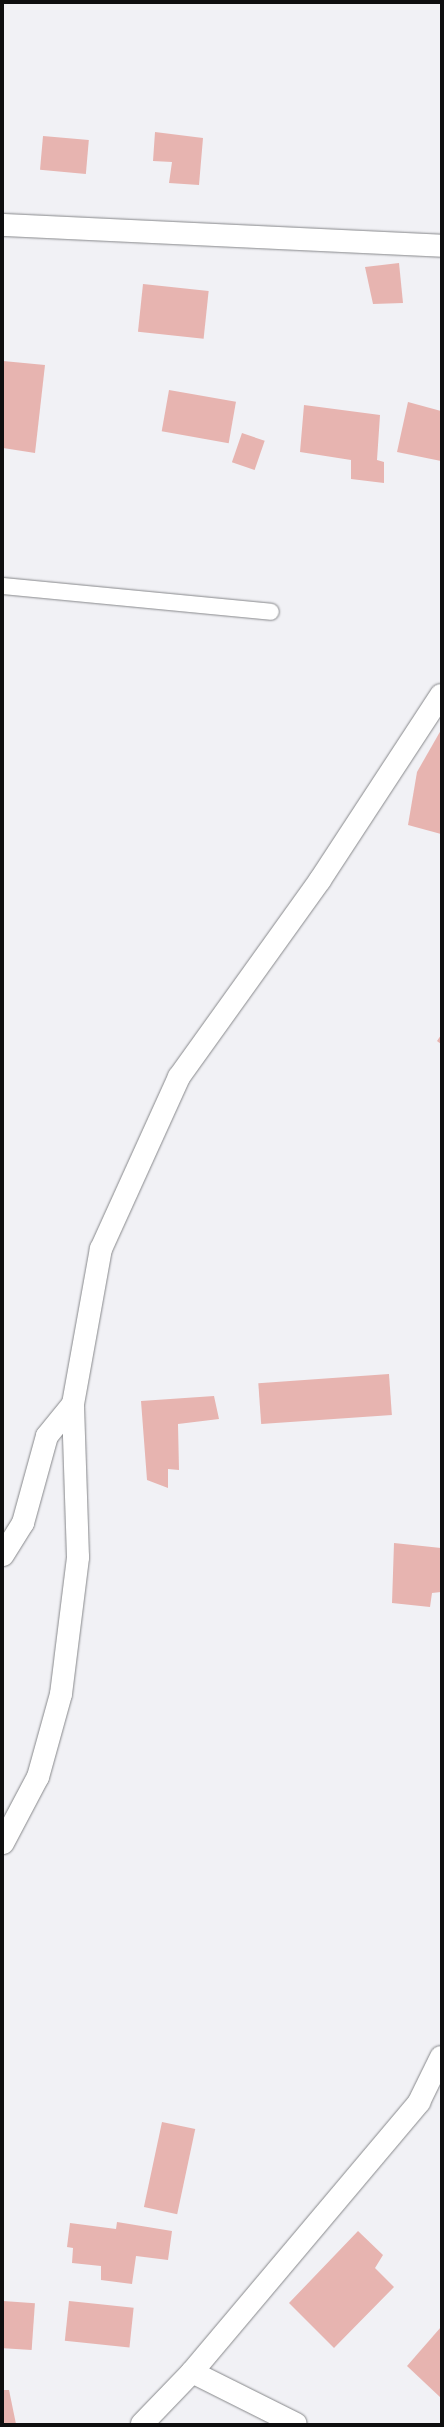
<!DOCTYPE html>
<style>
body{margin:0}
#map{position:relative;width:444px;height:2427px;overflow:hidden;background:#f1f1f5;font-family:"Public Sans",sans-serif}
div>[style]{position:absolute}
.building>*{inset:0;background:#e7b4b0;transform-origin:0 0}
.roads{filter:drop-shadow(0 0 1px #86878a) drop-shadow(0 0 1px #86878a)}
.lane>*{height:16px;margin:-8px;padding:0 8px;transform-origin:8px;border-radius:8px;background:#fff}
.street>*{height:22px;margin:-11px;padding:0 11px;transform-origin:11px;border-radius:11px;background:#fff}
span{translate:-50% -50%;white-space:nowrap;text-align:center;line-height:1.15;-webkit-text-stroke:3.5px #f1f1f5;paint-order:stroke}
.frame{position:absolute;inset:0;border:4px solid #0e0e0f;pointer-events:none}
</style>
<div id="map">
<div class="building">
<div style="clip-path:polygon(155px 132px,203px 138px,199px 185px,169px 183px,172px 162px,153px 161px)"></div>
<div style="left:43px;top:136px;width:46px;height:34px;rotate:5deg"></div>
<div style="clip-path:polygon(399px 263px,403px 303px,373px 304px,365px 267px)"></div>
<div style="left:143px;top:284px;width:66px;height:48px;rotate:6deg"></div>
<div style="clip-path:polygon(3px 361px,45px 365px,35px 453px,3px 448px)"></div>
<div style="left:169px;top:390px;width:68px;height:42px;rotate:10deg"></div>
<div style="clip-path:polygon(408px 402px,441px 411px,441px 461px,397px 452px)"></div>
<div style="clip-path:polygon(304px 405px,380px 415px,377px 460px,384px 462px,384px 483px,351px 479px,351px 460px,300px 452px)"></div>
<div style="left:242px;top:433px;width:24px;height:31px;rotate:19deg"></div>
<div style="clip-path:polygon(441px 730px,441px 834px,408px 825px,417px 772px)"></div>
<div style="clip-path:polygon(441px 1035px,441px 1044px,437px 1041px)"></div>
<div style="left:389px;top:1374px;width:41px;height:131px;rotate:86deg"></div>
<div style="clip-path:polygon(214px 1396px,219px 1419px,178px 1424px,179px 1470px,168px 1469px,168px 1488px,147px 1480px,141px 1401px)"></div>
<div style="clip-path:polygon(394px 1543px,441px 1548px,441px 1592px,432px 1593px,430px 1607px,392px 1603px)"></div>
<div style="left:162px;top:2122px;width:34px;height:87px;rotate:12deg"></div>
<div style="clip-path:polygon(117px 2222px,172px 2231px,168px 2260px,136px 2256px,132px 2284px,101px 2280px,101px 2266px,72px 2263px,73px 2248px,67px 2247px,70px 2223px,116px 2229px)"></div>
<div style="clip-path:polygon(358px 2231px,383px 2255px,375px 2268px,394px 2287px,334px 2348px,289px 2303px)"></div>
<div style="left:3px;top:2301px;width:32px;height:47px;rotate:4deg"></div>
<div style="left:69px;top:2301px;width:65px;height:40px;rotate:6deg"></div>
<div style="clip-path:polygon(441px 2327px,441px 2398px,407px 2366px)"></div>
<div style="clip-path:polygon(3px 2390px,9px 2390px,16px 2424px,3px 2424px)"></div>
</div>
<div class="roads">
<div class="lane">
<div style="left:3px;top:586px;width:269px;rotate:5.5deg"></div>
</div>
<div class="street">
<div style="left:3px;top:225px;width:439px;rotate:2.7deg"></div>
<div style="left:3px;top:1555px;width:38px;rotate:-58deg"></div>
<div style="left:23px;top:1523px;width:90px;rotate:-74.6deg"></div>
<div style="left:47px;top:1436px;width:41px;rotate:-50.9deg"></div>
<div style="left:3px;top:1843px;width:75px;rotate:-62.1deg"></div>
<div style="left:38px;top:1777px;width:86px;rotate:-74.5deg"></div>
<div style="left:61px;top:1694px;width:138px;rotate:-82.9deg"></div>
<div style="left:78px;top:1557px;width:153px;rotate:-91.9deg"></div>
<div style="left:73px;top:1404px;width:158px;rotate:-79.8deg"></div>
<div style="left:101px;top:1249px;width:189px;rotate:-65.6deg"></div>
<div style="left:179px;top:1077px;width:242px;rotate:-54.4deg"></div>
<div style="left:320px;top:880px;width:221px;rotate:-56.8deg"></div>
<div style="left:192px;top:2372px;width:116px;rotate:26.6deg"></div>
<div style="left:142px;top:2424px;width:72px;rotate:-46.1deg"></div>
<div style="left:192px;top:2372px;width:353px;rotate:-49.9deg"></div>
<div style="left:419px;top:2102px;width:50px;rotate:-63.9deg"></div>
</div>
</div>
<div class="frame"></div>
</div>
